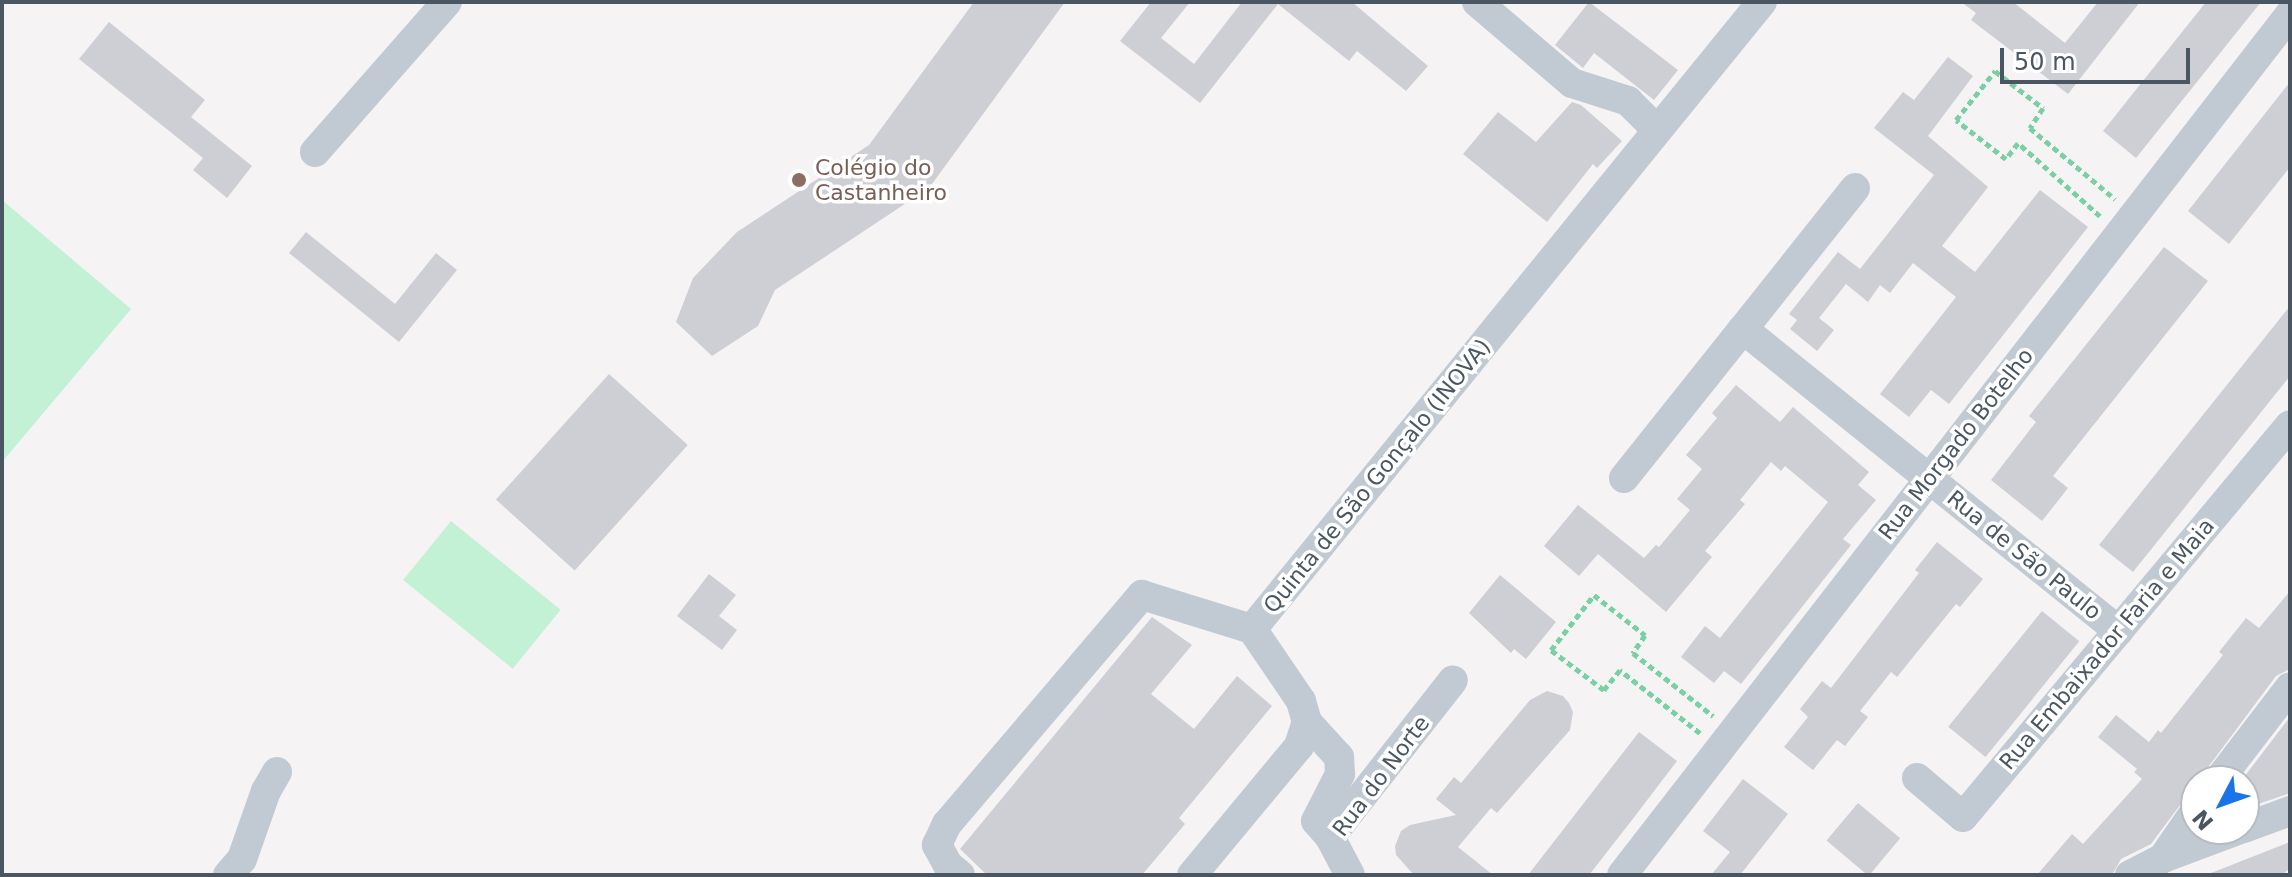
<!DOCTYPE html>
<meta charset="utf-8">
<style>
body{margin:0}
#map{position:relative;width:2292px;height:877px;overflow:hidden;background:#f5f3f3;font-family:"DejaVu Sans",sans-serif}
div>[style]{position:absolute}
.green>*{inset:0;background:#c3f1d5;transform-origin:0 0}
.building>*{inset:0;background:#cdcfd5;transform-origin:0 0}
.path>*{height:5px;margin-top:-2.5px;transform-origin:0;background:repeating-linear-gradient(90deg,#7ad0a6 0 6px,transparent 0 10px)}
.minor>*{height:30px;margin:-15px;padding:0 15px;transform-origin:15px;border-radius:15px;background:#c1cad2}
.dots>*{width:22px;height:22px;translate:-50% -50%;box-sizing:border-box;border:4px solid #fff;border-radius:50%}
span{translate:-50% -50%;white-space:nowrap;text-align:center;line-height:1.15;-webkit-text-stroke:7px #fff;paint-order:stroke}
.education-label{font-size:22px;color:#785e54}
.left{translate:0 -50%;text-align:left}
.street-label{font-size:22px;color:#4a5661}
.frame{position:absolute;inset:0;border:4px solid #4a5661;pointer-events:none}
.north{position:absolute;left:2180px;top:765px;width:80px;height:80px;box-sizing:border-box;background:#fff;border:2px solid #b7bbc0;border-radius:50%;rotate:229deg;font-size:22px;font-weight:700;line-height:32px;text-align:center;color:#4a5661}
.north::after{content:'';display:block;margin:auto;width:28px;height:36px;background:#1a73e8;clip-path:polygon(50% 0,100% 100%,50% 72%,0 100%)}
.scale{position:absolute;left:2000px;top:48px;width:190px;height:36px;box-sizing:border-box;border:4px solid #4a5661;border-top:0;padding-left:10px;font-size:24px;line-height:28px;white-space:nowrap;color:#4a5661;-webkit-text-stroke:6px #fff;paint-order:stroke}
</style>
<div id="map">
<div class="green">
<div style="clip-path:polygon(2px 200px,131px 309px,2px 462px)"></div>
<div style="left:451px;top:521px;width:141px;height:76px;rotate:39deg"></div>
</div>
<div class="building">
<div style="clip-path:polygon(974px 2px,1065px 2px,929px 188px,775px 290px,758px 326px,712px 356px,676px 322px,693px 278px,737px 232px,869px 145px)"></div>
<div style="clip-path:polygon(1151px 2px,1190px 2px,1161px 38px,1194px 64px,1242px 2px,1352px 2px,1428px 66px,1406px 91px,1357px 51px,1349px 61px,1278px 4px,1200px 103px,1120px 41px)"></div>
<div style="clip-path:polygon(1589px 2px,1678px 70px,1654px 100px,1594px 53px,1583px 68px,1555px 45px)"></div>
<div style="clip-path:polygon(1961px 2px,2013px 2px,2065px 43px,2098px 2px,2140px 2px,2068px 94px,1971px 20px,1976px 13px)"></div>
<div style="clip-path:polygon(2206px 2px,2261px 2px,2136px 158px,2103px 131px)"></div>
<div style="clip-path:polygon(109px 22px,205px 100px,191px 117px,252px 166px,227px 198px,193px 170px,203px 158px,79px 59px)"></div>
<div style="clip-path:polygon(1948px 57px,1973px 76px,1928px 136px,1988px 187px,1942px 246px,1975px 272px,2040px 190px,2088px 227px,1949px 404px,1931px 390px,1909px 417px,1880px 394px,1956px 297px,1913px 263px,1890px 293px,1880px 285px,1868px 302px,1846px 284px,1819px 318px,1834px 330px,1817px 351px,1790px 329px,1797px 320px,1789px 314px,1838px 252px,1860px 269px,1934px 175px,1874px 128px,1903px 92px,1914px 100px)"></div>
<div style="clip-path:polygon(2290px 82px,2290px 167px,2229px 244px,2188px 211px)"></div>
<div style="clip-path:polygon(1572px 102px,1581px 105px,1622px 141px,1597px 168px,1593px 164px,1547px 222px,1463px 154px,1498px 112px,1536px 142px)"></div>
<div style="clip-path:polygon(306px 232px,395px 304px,436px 253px,457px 270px,399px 342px,289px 253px)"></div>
<div style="clip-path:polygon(2164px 247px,2208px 281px,2053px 476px,2068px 488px,2042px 521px,1991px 480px,2036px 422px,2029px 416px)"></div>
<div style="clip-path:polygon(2290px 306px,2290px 376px,2133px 572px,2099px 545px)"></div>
<div style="left:609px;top:374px;width:106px;height:169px;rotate:42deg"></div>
<div style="clip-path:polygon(1736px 385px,1780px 422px,1793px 407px,1869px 472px,1858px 485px,1876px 500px,1843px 539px,1851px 545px,1741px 684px,1724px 671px,1714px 683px,1681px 657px,1705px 626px,1720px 638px,1828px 502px,1785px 466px,1781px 471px,1771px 462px,1740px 500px,1745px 504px,1705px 551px,1712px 557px,1666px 612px,1598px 554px,1579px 576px,1544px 546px,1578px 505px,1644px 558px,1656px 545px,1659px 547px,1690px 510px,1677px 499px,1702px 469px,1686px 455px,1717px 418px,1712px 413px)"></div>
<div style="clip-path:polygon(1937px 542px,1983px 579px,1960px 607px,1956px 604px,1897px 677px,1891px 672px,1860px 711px,1868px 717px,1845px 746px,1837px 740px,1813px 770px,1784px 747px,1808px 717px,1800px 709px,1822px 681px,1831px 688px,1919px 573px,1915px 570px)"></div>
<div style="clip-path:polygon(709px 574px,736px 595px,719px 616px,737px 630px,722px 650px,677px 616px)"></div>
<div style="clip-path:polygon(1500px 575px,1556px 622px,1526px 659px,1514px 649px,1511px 653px,1469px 613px)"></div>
<div style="clip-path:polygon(2290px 591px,2290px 669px,2276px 676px,2151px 844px,2121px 859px,2112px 875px,2037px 875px,2072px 834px,2083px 844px,2142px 779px,2134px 772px,2137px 769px,2098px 737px,2116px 715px,2149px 742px,2158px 730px,2161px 733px,2223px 655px,2219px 652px,2246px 618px,2259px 628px)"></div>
<div style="left:2042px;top:611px;width:48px;height:149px;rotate:39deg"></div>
<div style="clip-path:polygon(1152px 617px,1192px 645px,1151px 694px,1194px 729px,1237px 676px,1272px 706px,1179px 818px,1185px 824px,1142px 875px,987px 875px,960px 849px)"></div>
<div style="clip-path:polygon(1547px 691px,1563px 696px,1569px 703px,1573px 712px,1570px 730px,1497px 813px,1491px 808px,1458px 847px,1493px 875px,1414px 875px,1396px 855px,1395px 846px,1401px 831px,1410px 825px,1456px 815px,1436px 799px,1454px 777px,1461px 783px,1530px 700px)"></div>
<div style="clip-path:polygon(2290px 717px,2290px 793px,2244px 809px,2244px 781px,2241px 781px)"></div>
<div style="clip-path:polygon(1639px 732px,1677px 761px,1632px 820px,1589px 875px,1528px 875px)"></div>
<div style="clip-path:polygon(1743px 779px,1788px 814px,1740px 875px,1711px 875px,1730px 852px,1703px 831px)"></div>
<div style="left:1858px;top:803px;width:55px;height:49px;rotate:40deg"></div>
<div style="clip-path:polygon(2290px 842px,2290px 868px,2282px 875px,2206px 875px)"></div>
</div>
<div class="path">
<div style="left:2100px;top:216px;width:110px;rotate:-138.3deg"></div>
<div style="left:2018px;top:143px;width:20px;rotate:127deg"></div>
<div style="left:2006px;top:159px;width:63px;rotate:-142deg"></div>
<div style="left:1956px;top:120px;width:63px;rotate:-51.5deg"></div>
<div style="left:1995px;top:71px;width:61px;rotate:37.6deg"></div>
<div style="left:2043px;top:108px;width:24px;rotate:123deg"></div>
<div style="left:2030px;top:128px;width:111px;rotate:39.9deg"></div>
<div style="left:1700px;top:733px;width:102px;rotate:-141.8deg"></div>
<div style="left:1620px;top:670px;width:26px;rotate:129deg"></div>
<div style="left:1604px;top:690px;width:66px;rotate:-143deg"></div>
<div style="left:1551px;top:650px;width:70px;rotate:-52deg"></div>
<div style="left:1594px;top:595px;width:65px;rotate:38.1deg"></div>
<div style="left:1645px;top:635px;width:22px;rotate:124deg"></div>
<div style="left:1633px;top:653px;width:102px;rotate:38.2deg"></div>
</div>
<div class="minor">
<div style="left:1477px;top:2px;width:125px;rotate:40.5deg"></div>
<div style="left:1572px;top:83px;width:59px;rotate:17.8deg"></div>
<div style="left:1628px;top:101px;width:41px;rotate:45deg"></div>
<div style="left:315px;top:152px;width:200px;rotate:-48.7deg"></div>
<div style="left:1743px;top:329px;width:180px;rotate:-51.5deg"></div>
<div style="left:1624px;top:478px;width:191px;rotate:-51.4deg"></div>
<div style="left:1743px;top:329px;width:482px;rotate:38.8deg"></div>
<div style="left:1917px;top:778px;width:60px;rotate:40.3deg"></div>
<div style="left:1963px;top:817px;width:510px;rotate:-50.17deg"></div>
<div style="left:2218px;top:781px;width:118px;rotate:-52.5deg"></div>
<div style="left:2244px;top:828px;width:49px;rotate:-20.3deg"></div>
<div style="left:1330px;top:837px;width:21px;rotate:-131deg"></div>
<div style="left:1316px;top:821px;width:53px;rotate:-62.9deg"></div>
<div style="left:1340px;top:774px;width:17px;rotate:-93deg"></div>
<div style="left:1339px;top:757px;width:47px;rotate:-132.4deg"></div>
<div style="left:1307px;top:722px;width:22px;rotate:-106deg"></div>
<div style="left:1301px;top:701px;width:87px;rotate:-124.2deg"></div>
<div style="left:1252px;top:629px;width:808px;rotate:-50.88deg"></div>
<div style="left:2163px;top:858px;width:58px;rotate:-55.5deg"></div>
<div style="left:228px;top:875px;width:21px;rotate:-49deg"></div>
<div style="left:242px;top:859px;width:72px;rotate:-70.6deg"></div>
<div style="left:266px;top:791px;width:22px;rotate:-60deg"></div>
<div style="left:960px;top:875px;width:16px;rotate:-140deg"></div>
<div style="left:948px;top:865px;width:23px;rotate:-119deg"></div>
<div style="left:937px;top:845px;width:23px;rotate:-65deg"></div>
<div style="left:947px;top:824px;width:301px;rotate:-49.6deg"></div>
<div style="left:1142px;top:595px;width:115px;rotate:17.2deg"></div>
<div style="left:1192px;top:875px;width:168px;rotate:-50.3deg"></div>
<div style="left:1299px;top:746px;width:25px;rotate:-72deg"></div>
<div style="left:1350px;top:875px;width:43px;rotate:-117.8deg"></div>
<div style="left:1330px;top:837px;width:199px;rotate:-51.9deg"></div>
<div style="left:1622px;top:875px;width:1090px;rotate:-52.19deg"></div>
<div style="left:2130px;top:875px;width:37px;rotate:-27deg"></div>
<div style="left:2163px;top:858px;width:82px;rotate:-20.6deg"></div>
</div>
<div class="dots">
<div style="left:799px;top:180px;background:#8d6e63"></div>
</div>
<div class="education-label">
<span class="left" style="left:815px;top:180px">Colégio do<br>Castanheiro</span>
</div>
<div class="street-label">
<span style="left:1956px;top:444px;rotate:-52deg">Rua Morgado Botelho</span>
<span style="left:1377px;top:476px;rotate:-51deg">Quinta de São Gonçalo (INOVA)</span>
<span style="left:2024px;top:555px;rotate:39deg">Rua de São Paulo</span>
<span style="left:2107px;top:644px;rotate:-50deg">Rua Embaixador Faria e Maia</span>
<span style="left:1381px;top:776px;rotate:-53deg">Rua do Norte</span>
</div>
<div class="frame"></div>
<div class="north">N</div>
<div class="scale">50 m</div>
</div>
